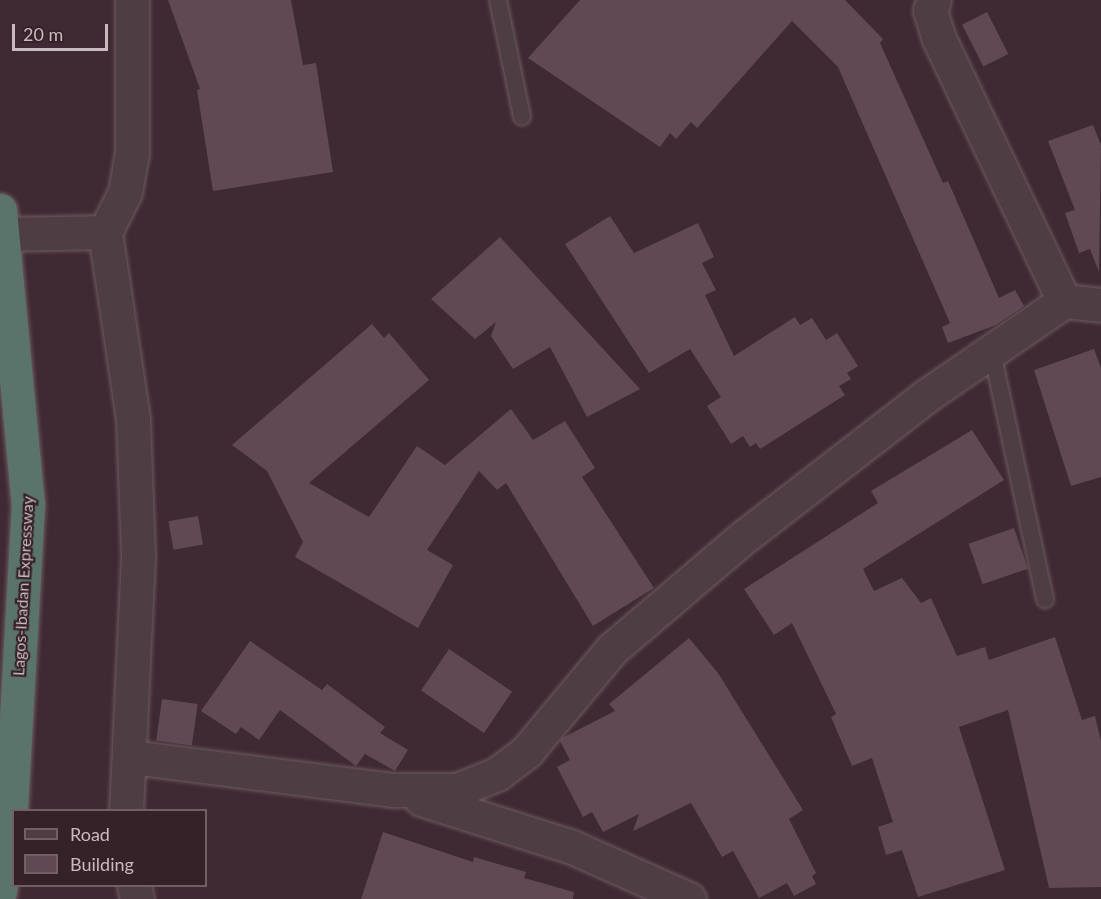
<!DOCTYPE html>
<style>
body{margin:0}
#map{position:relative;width:1101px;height:899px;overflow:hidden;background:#3f2932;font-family:Lato,sans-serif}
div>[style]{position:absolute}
.building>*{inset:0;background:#604952;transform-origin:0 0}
.roads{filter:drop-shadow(0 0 2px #6d5b62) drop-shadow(0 0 2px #6d5b62)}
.lane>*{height:16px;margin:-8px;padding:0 8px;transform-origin:8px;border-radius:8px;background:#4f3d44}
.street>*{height:33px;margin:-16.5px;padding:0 16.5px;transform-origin:16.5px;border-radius:16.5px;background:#4f3d44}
.highway>*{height:33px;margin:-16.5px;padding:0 16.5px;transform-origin:16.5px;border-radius:16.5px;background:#5b746b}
span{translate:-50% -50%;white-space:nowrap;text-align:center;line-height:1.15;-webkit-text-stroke:4.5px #352229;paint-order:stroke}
.street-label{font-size:16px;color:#cababf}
.legend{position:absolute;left:12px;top:809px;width:195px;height:78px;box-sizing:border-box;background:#352229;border:2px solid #715f65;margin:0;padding:8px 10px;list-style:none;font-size:18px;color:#cababf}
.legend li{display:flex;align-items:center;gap:12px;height:30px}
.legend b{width:30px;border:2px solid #715f65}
.scale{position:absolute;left:12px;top:24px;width:96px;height:27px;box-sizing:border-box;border:3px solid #cababf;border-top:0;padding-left:8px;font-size:18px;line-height:21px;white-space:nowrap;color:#cababf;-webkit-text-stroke:4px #352229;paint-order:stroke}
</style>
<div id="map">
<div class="building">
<div style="clip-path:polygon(168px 0,291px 0,303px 65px,316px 63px,333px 172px,213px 191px,197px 90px,200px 89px)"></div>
<div style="clip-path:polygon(580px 0,845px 0,883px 39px,880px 43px,943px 183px,948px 181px,999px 298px,1015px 290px,1024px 306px,996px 325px,948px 343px,942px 327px,950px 323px,838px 67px,792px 21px,697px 128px,691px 122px,676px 139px,670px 133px,660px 147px,528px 58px)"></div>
<div style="left:987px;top:12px;width:47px;height:28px;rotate:63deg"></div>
<div style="clip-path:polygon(1093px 125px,1101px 145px,1099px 272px,1090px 249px,1079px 253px,1065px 213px,1075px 210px,1048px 141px)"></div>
<div style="clip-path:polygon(610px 216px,634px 253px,698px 223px,714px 257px,702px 263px,716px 290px,705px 295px,734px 356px,795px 317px,800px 325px,812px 318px,826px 340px,837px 333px,858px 366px,847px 373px,851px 379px,839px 386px,845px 395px,760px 449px,756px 443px,750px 447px,743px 436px,731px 444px,707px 406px,721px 397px,690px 349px,649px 373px,565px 244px)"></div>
<div style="clip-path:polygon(500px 237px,640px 389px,587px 417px,550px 347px,513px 369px,491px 336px,496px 322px,475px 339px,431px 299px)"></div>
<div style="clip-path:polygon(372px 324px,384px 338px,389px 333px,429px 380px,309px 483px,369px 517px,417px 446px,445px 465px,511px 409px,533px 440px,565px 421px,595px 468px,582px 477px,654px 588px,593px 626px,506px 483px,497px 490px,479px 471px,427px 550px,453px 565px,418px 628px,295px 557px,303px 542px,267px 471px,232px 445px)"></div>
<div style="clip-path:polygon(1094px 349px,1101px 368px,1101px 477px,1071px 486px,1034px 370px)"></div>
<div style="clip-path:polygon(972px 430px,1004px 480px,863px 569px,874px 591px,902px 578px,921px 603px,931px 598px,957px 656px,985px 647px,989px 660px,1055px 637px,1082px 720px,1095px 716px,1101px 741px,1101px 887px,1049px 888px,1008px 710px,959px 727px,1005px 870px,918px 897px,902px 850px,886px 855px,878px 827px,893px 822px,872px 758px,852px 766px,831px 717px,836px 714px,792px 623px,774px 635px,744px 589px,878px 503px,871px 491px)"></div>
<div style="left:198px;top:516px;width:29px;height:30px;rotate:80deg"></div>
<div style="left:1014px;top:528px;width:43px;height:48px;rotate:71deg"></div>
<div style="clip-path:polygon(689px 638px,718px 673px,803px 810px,789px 819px,816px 873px,812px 876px,816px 884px,794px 896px,787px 883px,759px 898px,733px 851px,722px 857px,691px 803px,633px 831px,639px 814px,603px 832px,592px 812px,583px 817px,557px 767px,570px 760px,560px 741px,562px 738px,615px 711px,609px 704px)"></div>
<div style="clip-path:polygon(250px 641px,322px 690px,327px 684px,385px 727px,380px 733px,408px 750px,395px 771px,365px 754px,356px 766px,280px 710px,259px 740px,241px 727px,236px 734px,201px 711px)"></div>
<div style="left:449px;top:649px;width:76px;height:50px;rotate:34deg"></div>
<div style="left:162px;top:699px;width:36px;height:42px;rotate:8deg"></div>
<div style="clip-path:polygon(383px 832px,473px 862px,474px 857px,526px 872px,524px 878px,574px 892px,573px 899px,361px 899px)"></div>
</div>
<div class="roads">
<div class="lane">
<div style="left:498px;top:0;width:119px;rotate:78.4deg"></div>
<div style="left:992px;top:352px;width:253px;rotate:77.9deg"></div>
</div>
<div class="street">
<div style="left:934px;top:0;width:11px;rotate:112deg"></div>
<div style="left:930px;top:10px;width:30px;rotate:73deg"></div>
<div style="left:939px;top:39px;width:290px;rotate:64.5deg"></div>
<div style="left:105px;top:232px;width:45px;rotate:-63.4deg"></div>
<div style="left:125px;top:192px;width:39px;rotate:-80deg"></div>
<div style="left:132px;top:154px;width:154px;rotate:-90deg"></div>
<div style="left:4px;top:234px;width:101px;rotate:-1.1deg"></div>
<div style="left:105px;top:232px;width:189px;rotate:81.5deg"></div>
<div style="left:133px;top:419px;width:138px;rotate:87.9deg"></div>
<div style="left:138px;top:557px;width:253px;rotate:92.7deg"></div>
<div style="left:131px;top:757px;width:265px;rotate:7.2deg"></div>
<div style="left:394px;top:790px;width:63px"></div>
<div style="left:457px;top:790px;width:43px;rotate:-21.8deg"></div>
<div style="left:497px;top:774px;width:38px;rotate:-37deg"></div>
<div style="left:527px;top:751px;width:133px;rotate:-50.2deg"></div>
<div style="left:612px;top:649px;width:175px;rotate:-40.4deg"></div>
<div style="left:745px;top:536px;width:229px;rotate:-37.7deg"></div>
<div style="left:926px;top:396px;width:168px;rotate:-34.5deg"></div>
<div style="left:1064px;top:301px;width:37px;rotate:6deg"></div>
<div style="left:421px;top:799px;width:158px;rotate:17.6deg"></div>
<div style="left:572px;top:847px;width:128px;rotate:24deg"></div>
<div style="left:134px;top:886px;width:13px;rotate:77deg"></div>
</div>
<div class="highway">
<div style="left:0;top:210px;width:295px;rotate:84.6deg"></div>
<div style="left:28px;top:504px;width:302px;rotate:93.2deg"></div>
<div style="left:11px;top:806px;width:86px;rotate:97.4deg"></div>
</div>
</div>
<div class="street-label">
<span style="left:23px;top:586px;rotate:-87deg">Lagos-Ibadan Expressway</span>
</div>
<ul class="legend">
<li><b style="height:8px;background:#4f3d44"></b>Road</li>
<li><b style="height:16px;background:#604952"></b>Building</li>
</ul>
<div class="scale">20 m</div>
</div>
